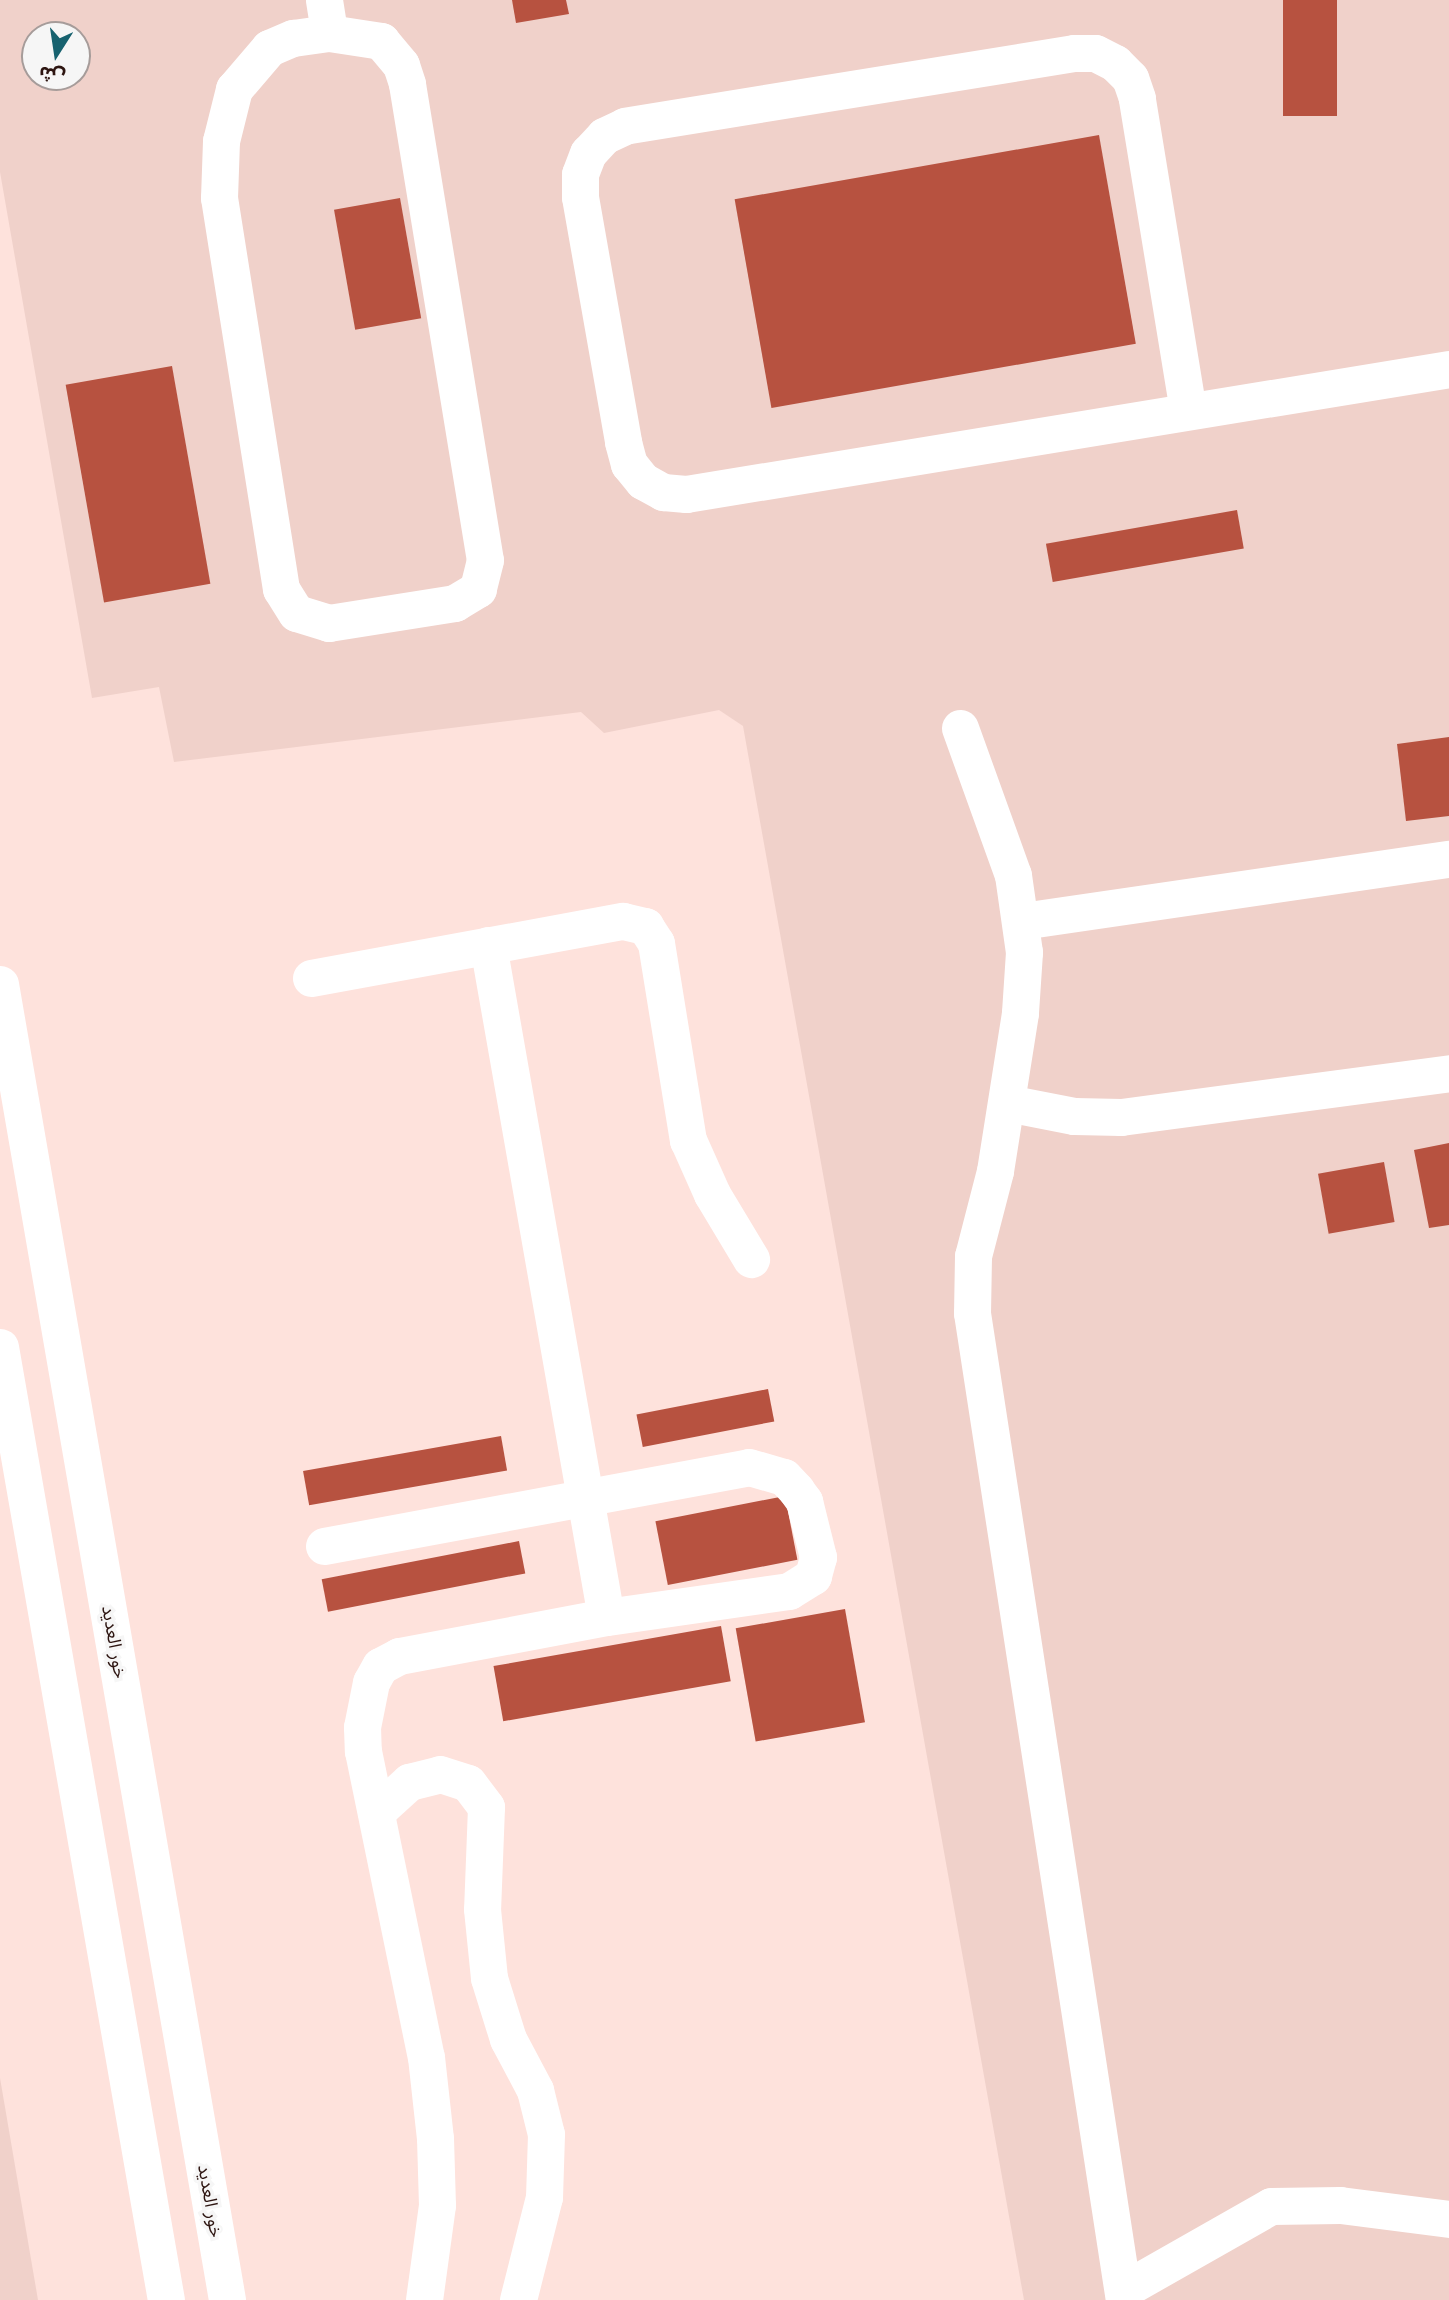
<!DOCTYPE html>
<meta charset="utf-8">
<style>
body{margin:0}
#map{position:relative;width:1449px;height:2300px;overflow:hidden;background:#fee2dc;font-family:Inter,"Noto Sans Arabic",sans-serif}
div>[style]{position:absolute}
.built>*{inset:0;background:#f0d1ca}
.building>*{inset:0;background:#b75240;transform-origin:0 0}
.minor>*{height:37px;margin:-18.5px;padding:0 18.5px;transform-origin:18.5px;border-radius:18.5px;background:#fff}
span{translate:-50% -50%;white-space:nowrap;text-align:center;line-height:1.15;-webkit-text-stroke:7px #f6f6f6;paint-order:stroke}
.street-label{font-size:18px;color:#2d1511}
.north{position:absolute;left:21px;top:21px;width:70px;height:70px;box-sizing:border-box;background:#f6f6f6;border:2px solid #a69c9a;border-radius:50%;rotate:192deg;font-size:19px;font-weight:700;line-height:28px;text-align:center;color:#2d1511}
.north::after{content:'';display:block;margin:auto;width:24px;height:32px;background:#17626f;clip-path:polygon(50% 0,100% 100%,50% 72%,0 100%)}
</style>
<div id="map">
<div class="built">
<div style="clip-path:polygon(evenodd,0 0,1449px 0,1449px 2300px,1024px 2300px,743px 726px,719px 710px,604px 733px,581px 712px,174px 762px,159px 687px,92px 698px,0 172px,0 0,35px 35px,77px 35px,77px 77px,35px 77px,35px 35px)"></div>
<div style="clip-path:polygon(0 2078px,38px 2300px,0 2300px)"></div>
</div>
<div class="building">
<div style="clip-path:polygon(512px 0,566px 0,569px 14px,516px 23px)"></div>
<div style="left:1283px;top:0;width:54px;height:116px"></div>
<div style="left:1099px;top:135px;width:212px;height:370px;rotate:80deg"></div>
<div style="left:400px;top:198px;width:122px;height:67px;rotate:80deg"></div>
<div style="left:172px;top:366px;width:221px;height:108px;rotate:80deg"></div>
<div style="left:1237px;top:510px;width:39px;height:194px;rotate:80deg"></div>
<div style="clip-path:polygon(1449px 737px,1449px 816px,1406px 821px,1397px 744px)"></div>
<div style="clip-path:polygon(1449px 1143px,1449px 1225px,1429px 1228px,1414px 1150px)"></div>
<div style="left:1384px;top:1162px;width:61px;height:67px;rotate:80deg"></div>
<div style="left:768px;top:1389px;width:33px;height:134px;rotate:79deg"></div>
<div style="left:501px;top:1436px;width:35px;height:201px;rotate:80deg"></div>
<div style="left:785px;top:1496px;width:65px;height:132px;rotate:79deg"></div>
<div style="left:519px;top:1541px;width:33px;height:201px;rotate:79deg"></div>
<div style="left:845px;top:1609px;width:115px;height:111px;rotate:80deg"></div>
<div style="left:721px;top:1626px;width:56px;height:231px;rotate:80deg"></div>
</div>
<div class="minor">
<div style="left:324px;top:0;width:33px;rotate:81deg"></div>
<div style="left:329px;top:33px;width:53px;rotate:8.7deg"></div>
<div style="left:381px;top:41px;width:31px;rotate:50deg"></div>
<div style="left:401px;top:65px;width:20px;rotate:72deg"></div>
<div style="left:407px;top:84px;width:482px;rotate:80.7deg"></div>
<div style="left:485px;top:560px;width:30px;rotate:104deg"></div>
<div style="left:478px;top:589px;width:27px;rotate:149deg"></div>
<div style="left:455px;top:603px;width:128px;rotate:171deg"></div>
<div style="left:329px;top:623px;width:34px;rotate:-163deg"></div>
<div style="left:296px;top:613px;width:28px;rotate:-122deg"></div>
<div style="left:281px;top:589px;width:396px;rotate:-99deg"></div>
<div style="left:219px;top:198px;width:57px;rotate:-88deg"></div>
<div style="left:221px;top:141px;width:54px;rotate:-76deg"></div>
<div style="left:234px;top:89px;width:54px;rotate:-49.5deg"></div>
<div style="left:269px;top:48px;width:26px;rotate:-23deg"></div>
<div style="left:293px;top:38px;width:36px;rotate:-8deg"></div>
<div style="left:1188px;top:411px;width:317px;rotate:-99.3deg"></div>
<div style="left:1137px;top:98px;width:21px;rotate:-109deg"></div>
<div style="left:1130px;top:78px;width:21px;rotate:-135deg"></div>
<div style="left:1115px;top:63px;width:22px;rotate:-153deg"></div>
<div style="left:1095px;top:53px;width:21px;rotate:180deg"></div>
<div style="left:1074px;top:53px;width:455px;rotate:170.8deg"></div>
<div style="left:625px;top:126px;width:23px;rotate:155deg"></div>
<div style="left:604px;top:136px;width:23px;rotate:133deg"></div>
<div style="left:588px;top:153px;width:22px;rotate:111deg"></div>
<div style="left:580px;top:174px;width:23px;rotate:90deg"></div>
<div style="left:580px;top:197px;width:249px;rotate:80deg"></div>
<div style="left:623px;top:442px;width:23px;rotate:75deg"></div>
<div style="left:629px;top:464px;width:22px;rotate:51deg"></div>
<div style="left:643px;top:481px;width:23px;rotate:29deg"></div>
<div style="left:663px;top:492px;width:23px;rotate:5deg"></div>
<div style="left:686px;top:494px;width:773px;rotate:-9.3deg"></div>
<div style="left:960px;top:728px;width:156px;rotate:70.2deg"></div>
<div style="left:1013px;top:875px;width:78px;rotate:81.9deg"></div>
<div style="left:1024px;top:952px;width:61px;rotate:93.8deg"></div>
<div style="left:1020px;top:1013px;width:160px;rotate:99deg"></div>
<div style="left:995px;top:1171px;width:88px;rotate:104.5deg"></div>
<div style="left:973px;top:1256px;width:57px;rotate:91deg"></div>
<div style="left:972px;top:1313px;width:999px;rotate:81.25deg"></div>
<div style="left:1022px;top:921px;width:431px;rotate:-8.3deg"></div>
<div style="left:488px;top:945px;width:682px;rotate:80.04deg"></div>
<div style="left:311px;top:978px;width:317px;rotate:-10.4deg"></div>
<div style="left:623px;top:921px;width:23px;rotate:13deg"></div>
<div style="left:645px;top:926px;width:20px;rotate:57deg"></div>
<div style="left:656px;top:943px;width:200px;rotate:80.8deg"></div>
<div style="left:688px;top:1140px;width:59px;rotate:66deg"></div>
<div style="left:712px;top:1194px;width:76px;rotate:59deg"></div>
<div style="left:0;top:984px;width:1335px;rotate:80.21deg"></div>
<div style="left:1007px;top:1103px;width:68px;rotate:11deg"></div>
<div style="left:1074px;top:1116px;width:47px;rotate:1.2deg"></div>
<div style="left:1121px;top:1117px;width:331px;rotate:-7.6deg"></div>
<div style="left:0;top:1347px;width:967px;rotate:80.12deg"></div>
<div style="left:324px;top:1546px;width:432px;rotate:-10.5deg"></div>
<div style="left:749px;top:1467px;width:36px;rotate:16deg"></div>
<div style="left:784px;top:1477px;width:18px;rotate:47deg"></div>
<div style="left:796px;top:1490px;width:14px;rotate:54deg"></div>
<div style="left:804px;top:1501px;width:58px;rotate:76deg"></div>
<div style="left:818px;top:1557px;width:20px;rotate:105deg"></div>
<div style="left:813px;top:1576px;width:28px;rotate:148deg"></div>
<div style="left:789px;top:1591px;width:185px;rotate:171.9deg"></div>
<div style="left:606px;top:1617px;width:211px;rotate:169.3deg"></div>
<div style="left:399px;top:1656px;width:21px;rotate:152deg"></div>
<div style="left:380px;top:1666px;width:18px;rotate:119deg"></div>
<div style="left:371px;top:1682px;width:46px;rotate:101.3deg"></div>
<div style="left:362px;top:1727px;width:24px;rotate:88deg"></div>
<div style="left:363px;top:1751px;width:312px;rotate:78.4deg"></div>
<div style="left:426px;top:2057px;width:81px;rotate:83.7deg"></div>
<div style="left:435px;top:2138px;width:67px;rotate:88.3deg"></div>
<div style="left:437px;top:2205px;width:96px;rotate:97.8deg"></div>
<div style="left:376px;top:1812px;width:45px;rotate:-42.3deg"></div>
<div style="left:409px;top:1782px;width:32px;rotate:-14deg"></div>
<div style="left:440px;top:1774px;width:29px;rotate:18deg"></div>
<div style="left:468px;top:1783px;width:30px;rotate:53deg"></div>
<div style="left:486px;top:1807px;width:102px;rotate:92.2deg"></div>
<div style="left:482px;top:1909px;width:69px;rotate:84.2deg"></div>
<div style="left:489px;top:1978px;width:64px;rotate:72.7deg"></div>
<div style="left:508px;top:2039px;width:58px;rotate:62.1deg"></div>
<div style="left:535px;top:2090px;width:45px;rotate:76deg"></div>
<div style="left:546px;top:2134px;width:63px;rotate:91.8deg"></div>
<div style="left:544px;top:2197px;width:106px;rotate:104.2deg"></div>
<div style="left:1123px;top:2290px;width:170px;rotate:-29.6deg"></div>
<div style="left:1271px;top:2206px;width:69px;rotate:-0.8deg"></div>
<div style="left:1340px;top:2205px;width:110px;rotate:7.3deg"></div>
</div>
<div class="street-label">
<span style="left:114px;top:1642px;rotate:80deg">خور العديد</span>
<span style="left:210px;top:2201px;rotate:80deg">خور العديد</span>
</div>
<div class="north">ش</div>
</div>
